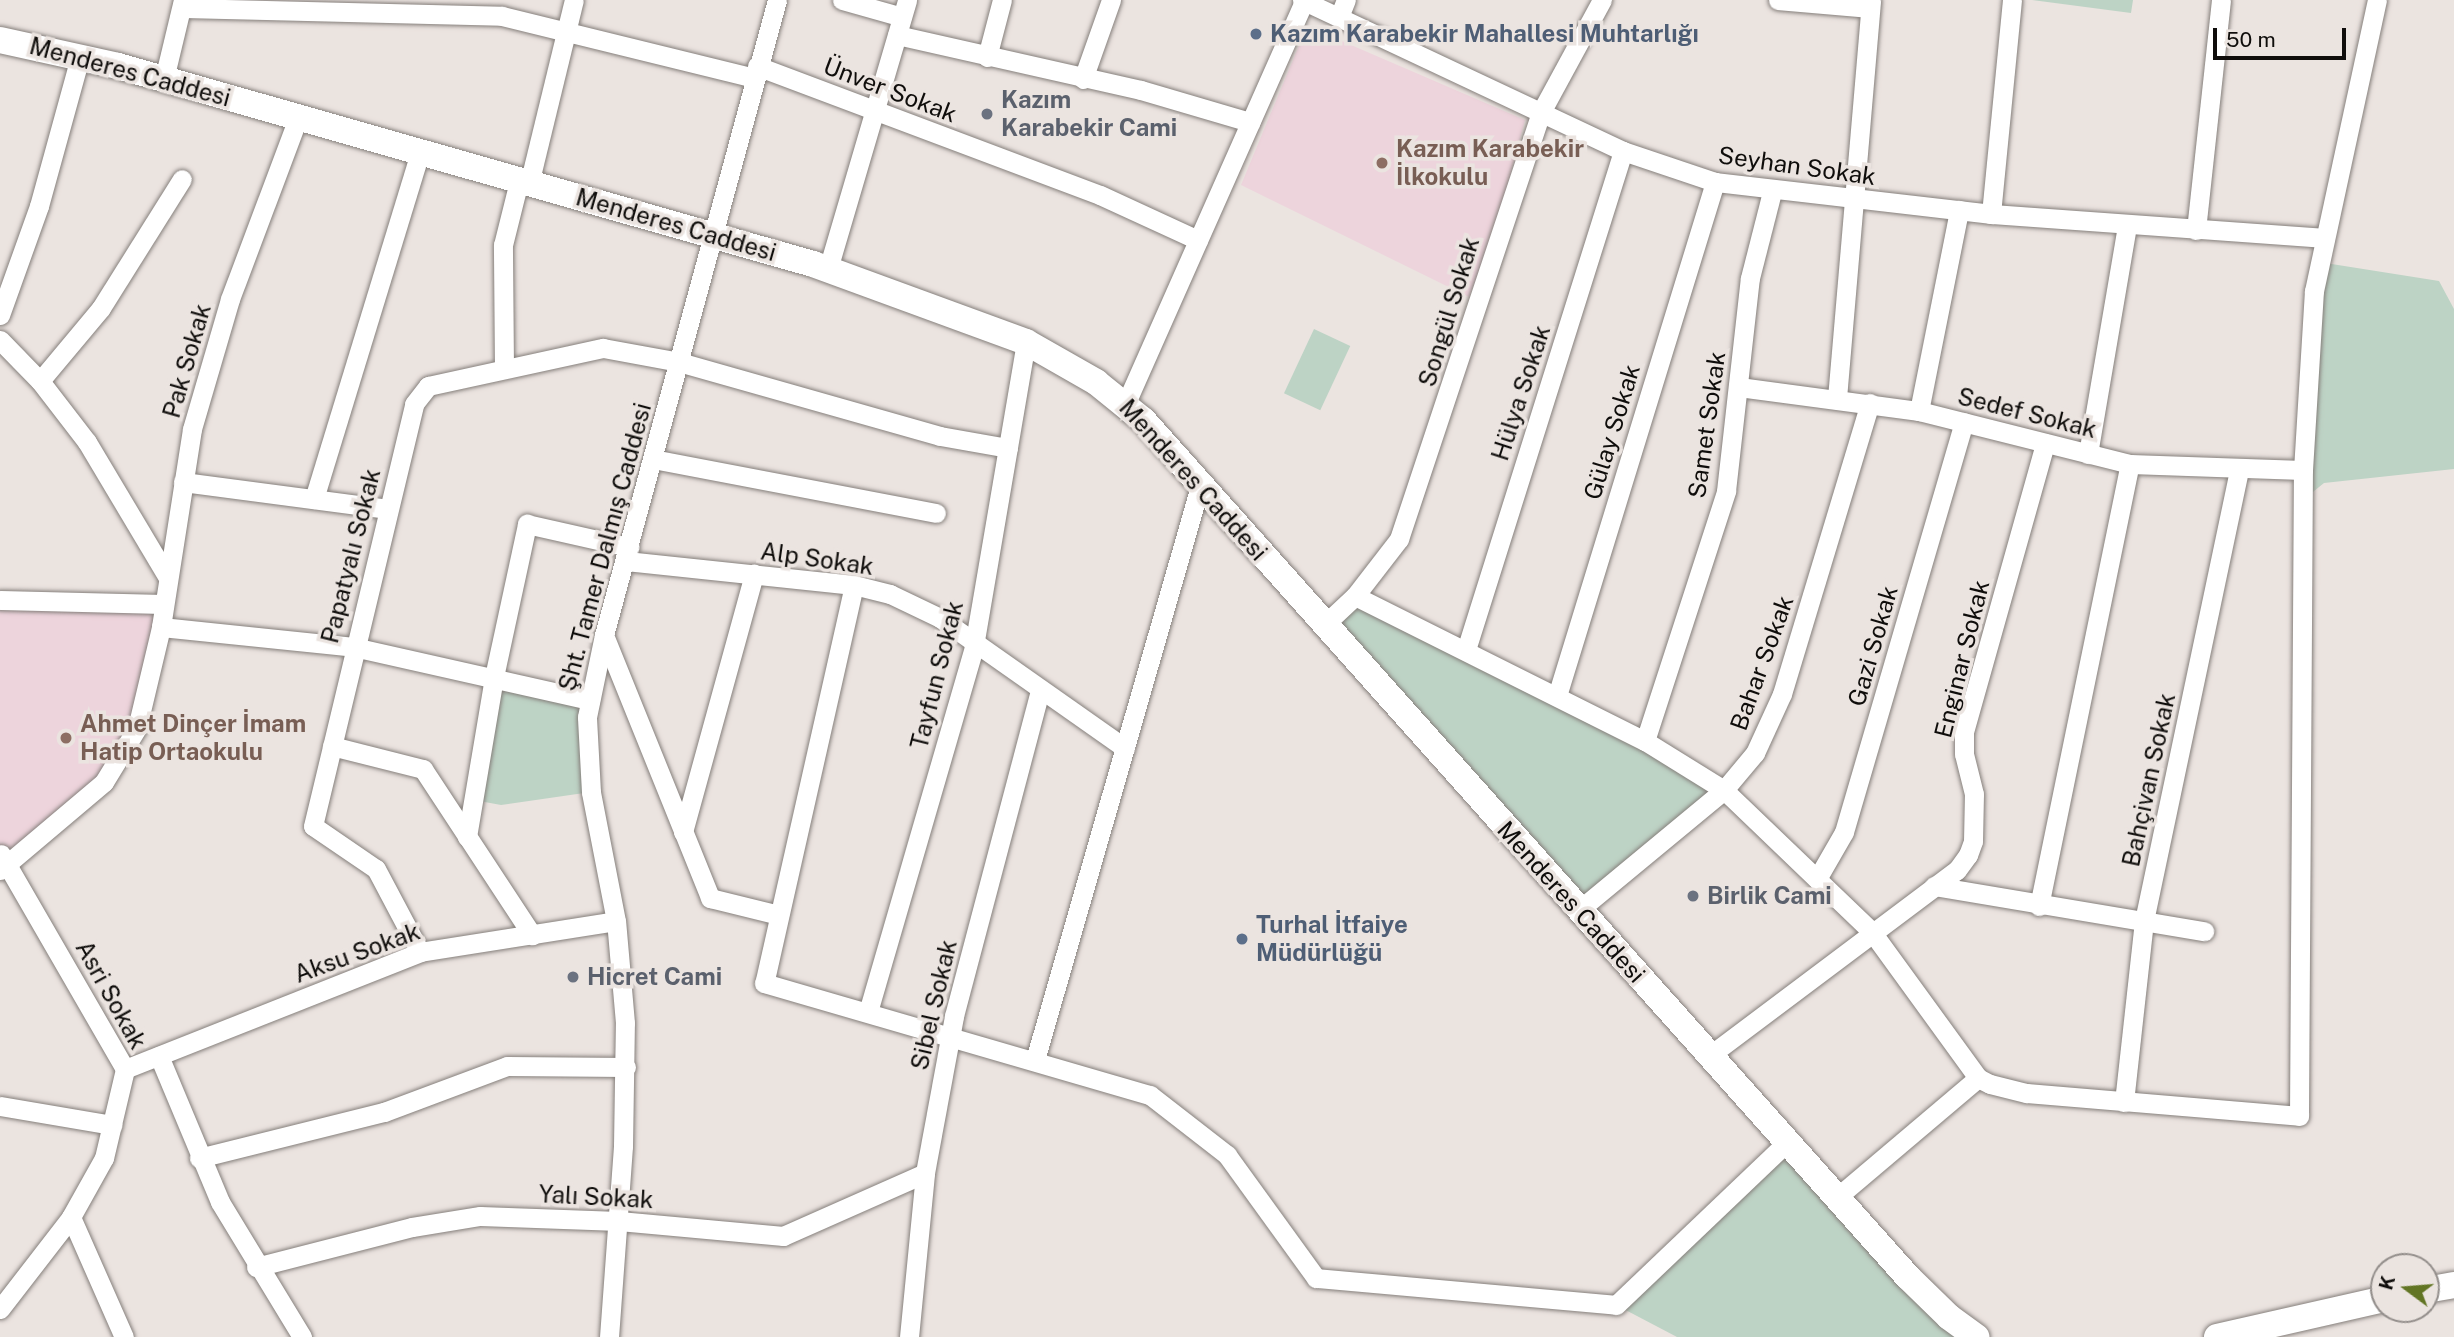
<!DOCTYPE html>
<meta charset="utf-8">
<style>
body{margin:0}
#map{position:relative;width:2454px;height:1337px;overflow:hidden;background:#ebe4e0;font-family:"Public Sans",sans-serif}
div>[style]{position:absolute}
.education>*{inset:0;background:#edd4dc}
.green>*{inset:0;background:#bdd3c5;transform-origin:0 0}
.roads{filter:drop-shadow(0 0 2px #857f7b) drop-shadow(0 0 2px #857f7b)}
.street>*{height:19px;margin:-9.5px;padding:0 9.5px;transform-origin:9.5px;border-radius:9.5px;background:#fff}
.secondary>*{height:26px;margin:-13px;padding:0 13px;transform-origin:13px;border-radius:13px;background:#fff}
.dots>*{width:19px;height:19px;translate:-50% -50%;box-sizing:border-box;border:4px solid #ebe4e0;border-radius:50%}
span{translate:-50% -50%;white-space:nowrap;text-align:center;line-height:1.15;-webkit-text-stroke:7px #ebe4e0;paint-order:stroke}
.service-label{font-size:24px;color:#4e5e75;font-weight:700}
.left{translate:0 -50%;text-align:left}
.street-label{font-size:24px;color:#0f0d0b}
.worship-label{font-size:24px;color:#5b616d;font-weight:700}
.education-label{font-size:24px;color:#785e54;font-weight:700}
.north{position:absolute;left:2370px;top:1253px;width:70px;height:70px;box-sizing:border-box;background:#ebe4e0;border:2px solid #938e8b;border-radius:50%;rotate:286deg;font-size:19px;font-weight:700;line-height:28px;text-align:center;color:#0f0d0b}
.north::after{content:'';display:block;margin:auto;width:24px;height:32px;background:#627524;clip-path:polygon(50% 0,100% 100%,50% 72%,0 100%)}
.scale{position:absolute;left:2213px;top:28px;width:133px;height:32px;box-sizing:border-box;border:4px solid #0f0d0b;border-top:0;padding-left:9px;font-size:21px;line-height:24px;white-space:nowrap;color:#0f0d0b;-webkit-text-stroke:5px #ebe4e0;paint-order:stroke}
</style>
<div id="map">
<div class="education">
<div style="clip-path:polygon(1307px 26px,1525px 120px,1499px 217px,1469px 297px,1241px 185px)"></div>
<div style="clip-path:polygon(0 602px,164px 604px,128px 748px,7px 862px,0 853px)"></div>
</div>
<div class="green">
<div style="clip-path:polygon(2032px 0,2133px 0,2131px 13px)"></div>
<div style="clip-path:polygon(2319px 262px,2439px 281px,2454px 309px,2454px 469px,2324px 483px,2303px 500px)"></div>
<div style="left:1314px;top:329px;width:40px;height:71px;rotate:25deg"></div>
<div style="clip-path:polygon(1355px 596px,1724px 790px,1579px 910px,1324px 625px)"></div>
<div style="clip-path:polygon(494px 677px,590px 700px,591px 792px,501px 805px,474px 800px)"></div>
<div style="clip-path:polygon(1787px 1142px,1977px 1337px,1677px 1337px,1616px 1305px)"></div>
</div>
<div class="roads">
<div class="street">
<div style="left:842px;top:0;width:62px;rotate:15.8deg"></div>
<div style="left:1302px;top:0;width:355px;rotate:25.2deg"></div>
<div style="left:1623px;top:151px;width:97px;rotate:18.6deg"></div>
<div style="left:1715px;top:182px;width:278px;rotate:6.6deg"></div>
<div style="left:1991px;top:214px;width:333px;rotate:4.1deg"></div>
<div style="left:1778px;top:0;width:92px;rotate:5deg"></div>
<div style="left:183px;top:8px;width:319px;rotate:1.4deg"></div>
<div style="left:502px;top:16px;width:260px;rotate:13.8deg"></div>
<div style="left:1339px;top:17px;width:18px;rotate:-68deg"></div>
<div style="left:897px;top:35px;width:250px;rotate:12.7deg"></div>
<div style="left:1141px;top:90px;width:114px;rotate:16.4deg"></div>
<div style="left:987px;top:57px;width:59px;rotate:-75.3deg"></div>
<div style="left:757px;top:66px;width:366px;rotate:20.6deg"></div>
<div style="left:1100px;top:195px;width:108px;rotate:24.7deg"></div>
<div style="left:164px;top:79px;width:81px;rotate:-76.5deg"></div>
<div style="left:1083px;top:79px;width:84px;rotate:-70.5deg"></div>
<div style="left:529px;top:184px;width:189px;rotate:-76.3deg"></div>
<div style="left:1991px;top:214px;width:215px;rotate:-84.4deg"></div>
<div style="left:2196px;top:230px;width:231px;rotate:-83.8deg"></div>
<div style="left:828px;top:269px;width:280px;rotate:-73.6deg"></div>
<div style="left:0;top:315px;width:116px;rotate:-70.3deg"></div>
<div style="left:39px;top:206px;width:155px;rotate:-74.6deg"></div>
<div style="left:0;top:340px;width:57px;rotate:45.7deg"></div>
<div style="left:40px;top:381px;width:77px;rotate:52.4deg"></div>
<div style="left:87px;top:442px;width:156px;rotate:59.2deg"></div>
<div style="left:504px;top:368px;width:123px;rotate:-90.5deg"></div>
<div style="left:503px;top:245px;width:66px;rotate:-76deg"></div>
<div style="left:40px;top:381px;width:95px;rotate:-50.1deg"></div>
<div style="left:101px;top:308px;width:152px;rotate:-57.9deg"></div>
<div style="left:1739px;top:387px;width:182px;rotate:7.6deg"></div>
<div style="left:1919px;top:411px;width:218px;rotate:14.1deg"></div>
<div style="left:2130px;top:464px;width:173px;rotate:2deg"></div>
<div style="left:1837px;top:398px;width:399px;rotate:-85.1deg"></div>
<div style="left:1126px;top:403px;width:440px;rotate:-66.1deg"></div>
<div style="left:1919px;top:411px;width:205px;rotate:-78.7deg"></div>
<div style="left:2088px;top:454px;width:231px;rotate:-80.3deg"></div>
<div style="left:653px;top:459px;width:288px;rotate:10.8deg"></div>
<div style="left:183px;top:482px;width:207px;rotate:7.5deg"></div>
<div style="left:314px;top:499px;width:362px;rotate:-73deg"></div>
<div style="left:626px;top:561px;width:229px;rotate:6deg"></div>
<div style="left:854px;top:585px;width:37px;rotate:14deg"></div>
<div style="left:890px;top:594px;width:55px;rotate:25.6deg"></div>
<div style="left:940px;top:618px;width:226px;rotate:35.1deg"></div>
<div style="left:854px;top:585px;width:408px;rotate:102.7deg"></div>
<div style="left:764px;top:983px;width:402px;rotate:16.2deg"></div>
<div style="left:1150px;top:1095px;width:98px;rotate:37.9deg"></div>
<div style="left:1227px;top:1155px;width:152px;rotate:54.1deg"></div>
<div style="left:1316px;top:1278px;width:301px;rotate:5.1deg"></div>
<div style="left:1616px;top:1305px;width:236px;rotate:-43.6deg"></div>
<div style="left:1355px;top:596px;width:324px;rotate:26.6deg"></div>
<div style="left:1645px;top:741px;width:93px;rotate:31.8deg"></div>
<div style="left:1724px;top:790px;width:205px;rotate:43.8deg"></div>
<div style="left:1872px;top:932px;width:180px;rotate:54deg"></div>
<div style="left:1978px;top:1078px;width:13px;rotate:27deg"></div>
<div style="left:1990px;top:1084px;width:38px;rotate:14deg"></div>
<div style="left:2027px;top:1093px;width:273px;rotate:4.8deg"></div>
<div style="left:2299px;top:1116px;width:646px;rotate:-89.65deg"></div>
<div style="left:2303px;top:470px;width:179px;rotate:-86.5deg"></div>
<div style="left:2314px;top:291px;width:298px;rotate:-77.8deg"></div>
<div style="left:0;top:600px;width:164px;rotate:1.4deg"></div>
<div style="left:1324px;top:625px;width:42px;rotate:-43.1deg"></div>
<div style="left:1355px;top:596px;width:72px;rotate:-52.3deg"></div>
<div style="left:1399px;top:539px;width:448px;rotate:-71.6deg"></div>
<div style="left:1540px;top:114px;width:130px;rotate:-61.5deg"></div>
<div style="left:161px;top:627px;width:194px;rotate:5.9deg"></div>
<div style="left:354px;top:647px;width:242px;rotate:12.7deg"></div>
<div style="left:604px;top:635px;width:284px;rotate:68deg"></div>
<div style="left:710px;top:898px;width:71px;rotate:13.8deg"></div>
<div style="left:1466px;top:650px;width:523px;rotate:-72.53deg"></div>
<div style="left:1557px;top:696px;width:538px;rotate:-72.91deg"></div>
<div style="left:1645px;top:741px;width:263px;rotate:-72deg"></div>
<div style="left:1726px;top:491px;width:214px;rotate:-83.6deg"></div>
<div style="left:1750px;top:278px;width:89px;rotate:-75.7deg"></div>
<div style="left:332px;top:746px;width:94px;rotate:14.2deg"></div>
<div style="left:423px;top:769px;width:199px;rotate:56.7deg"></div>
<div style="left:683px;top:832px;width:268px;rotate:-74.6deg"></div>
<div style="left:467px;top:837px;width:162px;rotate:-80.4deg"></div>
<div style="left:494px;top:677px;width:157px;rotate:-77.8deg"></div>
<div style="left:527px;top:524px;width:105px;rotate:12.7deg"></div>
<div style="left:0;top:870px;width:136px;rotate:-40.2deg"></div>
<div style="left:104px;top:782px;width:63px;rotate:-58.6deg"></div>
<div style="left:137px;top:728px;width:104px;rotate:-76.6deg"></div>
<div style="left:161px;top:627px;width:200px;rotate:-81.1deg"></div>
<div style="left:192px;top:429px;width:135px;rotate:-73.7deg"></div>
<div style="left:230px;top:299px;width:193px;rotate:-69.4deg"></div>
<div style="left:1817px;top:879px;width:54px;rotate:-60.1deg"></div>
<div style="left:1844px;top:832px;width:427px;rotate:-73.7deg"></div>
<div style="left:1934px;top:886px;width:274px;rotate:9.5deg"></div>
<div style="left:2039px;top:906px;width:451px;rotate:-78.4deg"></div>
<div style="left:1579px;top:910px;width:188px;rotate:-39.6deg"></div>
<div style="left:1724px;top:790px;width:48px;rotate:-50deg"></div>
<div style="left:1755px;top:753px;width:65px;rotate:-65.4deg"></div>
<div style="left:1782px;top:694px;width:304px;rotate:-73.2deg"></div>
<div style="left:420px;top:952px;width:94px;rotate:-117.9deg"></div>
<div style="left:376px;top:869px;width:76px;rotate:-145.7deg"></div>
<div style="left:313px;top:826px;width:434px;rotate:-76.5deg"></div>
<div style="left:414px;top:404px;width:23px;rotate:-52deg"></div>
<div style="left:428px;top:386px;width:179px;rotate:-12.3deg"></div>
<div style="left:603px;top:348px;width:77px;rotate:10.4deg"></div>
<div style="left:679px;top:362px;width:271px;rotate:15.8deg"></div>
<div style="left:940px;top:436px;width:69px;rotate:10deg"></div>
<div style="left:868px;top:1012px;width:381px;rotate:-73.8deg"></div>
<div style="left:974px;top:646px;width:308px;rotate:-80.3deg"></div>
<div style="left:159px;top:1056px;width:158px;rotate:67.3deg"></div>
<div style="left:220px;top:1202px;width:158px;rotate:58.7deg"></div>
<div style="left:1709px;top:1056px;width:310px;rotate:-36.9deg"></div>
<div style="left:1957px;top:870px;width:19px;rotate:-54deg"></div>
<div style="left:1968px;top:855px;width:15px;rotate:-70deg"></div>
<div style="left:1973px;top:841px;width:47px;rotate:-88.8deg"></div>
<div style="left:1974px;top:794px;width:41px;rotate:-104deg"></div>
<div style="left:1964px;top:754px;width:22px;rotate:-90deg"></div>
<div style="left:1964px;top:732px;width:300px;rotate:-74.3deg"></div>
<div style="left:1035px;top:1060px;width:597px;rotate:-73.96deg"></div>
<div style="left:125px;top:1069px;width:317px;rotate:-21.6deg"></div>
<div style="left:420px;top:952px;width:198px;rotate:-9deg"></div>
<div style="left:2124px;top:1102px;width:182px;rotate:-83.7deg"></div>
<div style="left:2144px;top:921px;width:460px;rotate:-78.1deg"></div>
<div style="left:0;top:1106px;width:114px;rotate:9.6deg"></div>
<div style="left:199px;top:1158px;width:191px;rotate:-14deg"></div>
<div style="left:384px;top:1112px;width:131px;rotate:-20.5deg"></div>
<div style="left:507px;top:1066px;width:119px;rotate:0.5deg"></div>
<div style="left:1836px;top:1198px;width:186px;rotate:-40.2deg"></div>
<div style="left:71px;top:1217px;width:131px;rotate:66.2deg"></div>
<div style="left:256px;top:1267px;width:161px;rotate:-14.4deg"></div>
<div style="left:412px;top:1227px;width:69px;rotate:-9.2deg"></div>
<div style="left:480px;top:1216px;width:139px;rotate:2.1deg"></div>
<div style="left:619px;top:1221px;width:165px;rotate:5.2deg"></div>
<div style="left:783px;top:1236px;width:155px;rotate:-23.9deg"></div>
<div style="left:0;top:1309px;width:116px;rotate:-52.3deg"></div>
<div style="left:71px;top:1217px;width:68px;rotate:-60.8deg"></div>
<div style="left:104px;top:1158px;width:91px;rotate:-76.7deg"></div>
<div style="left:125px;top:1069px;width:248px;rotate:-120deg"></div>
<div style="left:609px;top:1337px;width:192px;rotate:-85.8deg"></div>
<div style="left:623px;top:1146px;width:123px;rotate:-89.1deg"></div>
<div style="left:625px;top:1023px;width:102px;rotate:-95deg"></div>
<div style="left:616px;top:921px;width:131px;rotate:-101deg"></div>
<div style="left:591px;top:792px;width:75px;rotate:-93.1deg"></div>
<div style="left:587px;top:717px;width:84px;rotate:-78.3deg"></div>
<div style="left:604px;top:635px;width:658px;rotate:-74.76deg"></div>
<div style="left:909px;top:1337px;width:165px;rotate:-84.4deg"></div>
<div style="left:925px;top:1173px;width:160px;rotate:-79.5deg"></div>
<div style="left:954px;top:1016px;width:337px;rotate:-75.2deg"></div>
</div>
<div class="secondary">
<div style="left:0;top:40px;width:121px;rotate:12.4deg"></div>
<div style="left:118px;top:66px;width:723px;rotate:15.9deg"></div>
<div style="left:813px;top:264px;width:227px;rotate:20.1deg"></div>
<div style="left:1026px;top:342px;width:81px;rotate:29.7deg"></div>
<div style="left:1096px;top:382px;width:60px;rotate:39deg"></div>
<div style="left:1143px;top:420px;width:1149px;rotate:48.25deg"></div>
<div style="left:1908px;top:1277px;width:57px;rotate:44.3deg"></div>
<div style="left:1949px;top:1317px;width:34px;rotate:36deg"></div>
<div style="left:2426px;top:1290px;width:28px;rotate:-10deg"></div>
<div style="left:2217px;top:1337px;width:171px;rotate:-12.8deg"></div>
</div>
</div>
<div class="dots">
<div style="left:1256px;top:34px;background:#5c6f8a"></div>
<div style="left:987px;top:114px;background:#6b7280"></div>
<div style="left:1382px;top:163px;background:#8d6e63"></div>
<div style="left:66px;top:738px;background:#8d6e63"></div>
<div style="left:1693px;top:896px;background:#6b7280"></div>
<div style="left:1242px;top:939px;background:#5c6f8a"></div>
<div style="left:573px;top:977px;background:#6b7280"></div>
</div>
<div class="service-label">
<span class="left" style="left:1270px;top:34px">Kazım Karabekir Mahallesi Muhtarlığı</span>
<span class="left" style="left:1256px;top:939px">Turhal İtfaiye<br>Müdürlüğü</span>
</div>
<div class="street-label">
<span style="left:130px;top:72px;rotate:15deg">Menderes Caddesi</span>
<span style="left:890px;top:90px;rotate:21deg">Ünver Sokak</span>
<span style="left:1797px;top:166px;rotate:8deg">Seyhan Sokak</span>
<span style="left:676px;top:225px;rotate:16deg">Menderes Caddesi</span>
<span style="left:1449px;top:312px;rotate:-73deg">Songül Sokak</span>
<span style="left:187px;top:361px;rotate:-74deg">Pak Sokak</span>
<span style="left:1521px;top:393px;rotate:-72deg">Hülya Sokak</span>
<span style="left:2027px;top:413px;rotate:14deg">Sedef Sokak</span>
<span style="left:1707px;top:425px;rotate:-82deg">Samet Sokak</span>
<span style="left:1612px;top:432px;rotate:-73deg">Gülay Sokak</span>
<span style="left:1193px;top:480px;rotate:48deg">Menderes Caddesi</span>
<span style="left:605px;top:547px;rotate:-75deg">Şht. Tamer Dalmış Caddesi</span>
<span style="left:351px;top:556px;rotate:-76deg">Papatyalı Sokak</span>
<span style="left:817px;top:559px;rotate:8deg">Alp Sokak</span>
<span style="left:1873px;top:646px;rotate:-74deg">Gazi Sokak</span>
<span style="left:1962px;top:659px;rotate:-76deg">Enginar Sokak</span>
<span style="left:1762px;top:663px;rotate:-70deg">Bahar Sokak</span>
<span style="left:937px;top:675px;rotate:-76deg">Tayfun Sokak</span>
<span style="left:2149px;top:780px;rotate:-78deg">Bahçivan Sokak</span>
<span style="left:1571px;top:902px;rotate:48deg">Menderes Caddesi</span>
<span style="left:357px;top:953px;rotate:-20deg">Aksu Sokak</span>
<span style="left:111px;top:995px;rotate:61deg">Asri Sokak</span>
<span style="left:934px;top:1005px;rotate:-77deg">Sibel Sokak</span>
<span style="left:596px;top:1197px;rotate:3deg">Yalı Sokak</span>
</div>
<div class="worship-label">
<span class="left" style="left:1001px;top:114px">Kazım<br>Karabekir Cami</span>
<span class="left" style="left:1707px;top:896px">Birlik Cami</span>
<span class="left" style="left:587px;top:977px">Hicret Cami</span>
</div>
<div class="education-label">
<span class="left" style="left:1396px;top:163px">Kazım Karabekir<br>İlkokulu</span>
<span class="left" style="left:80px;top:738px">Ahmet Dinçer İmam<br>Hatip Ortaokulu</span>
</div>
<div class="north">K</div>
<div class="scale">50 m</div>
</div>
